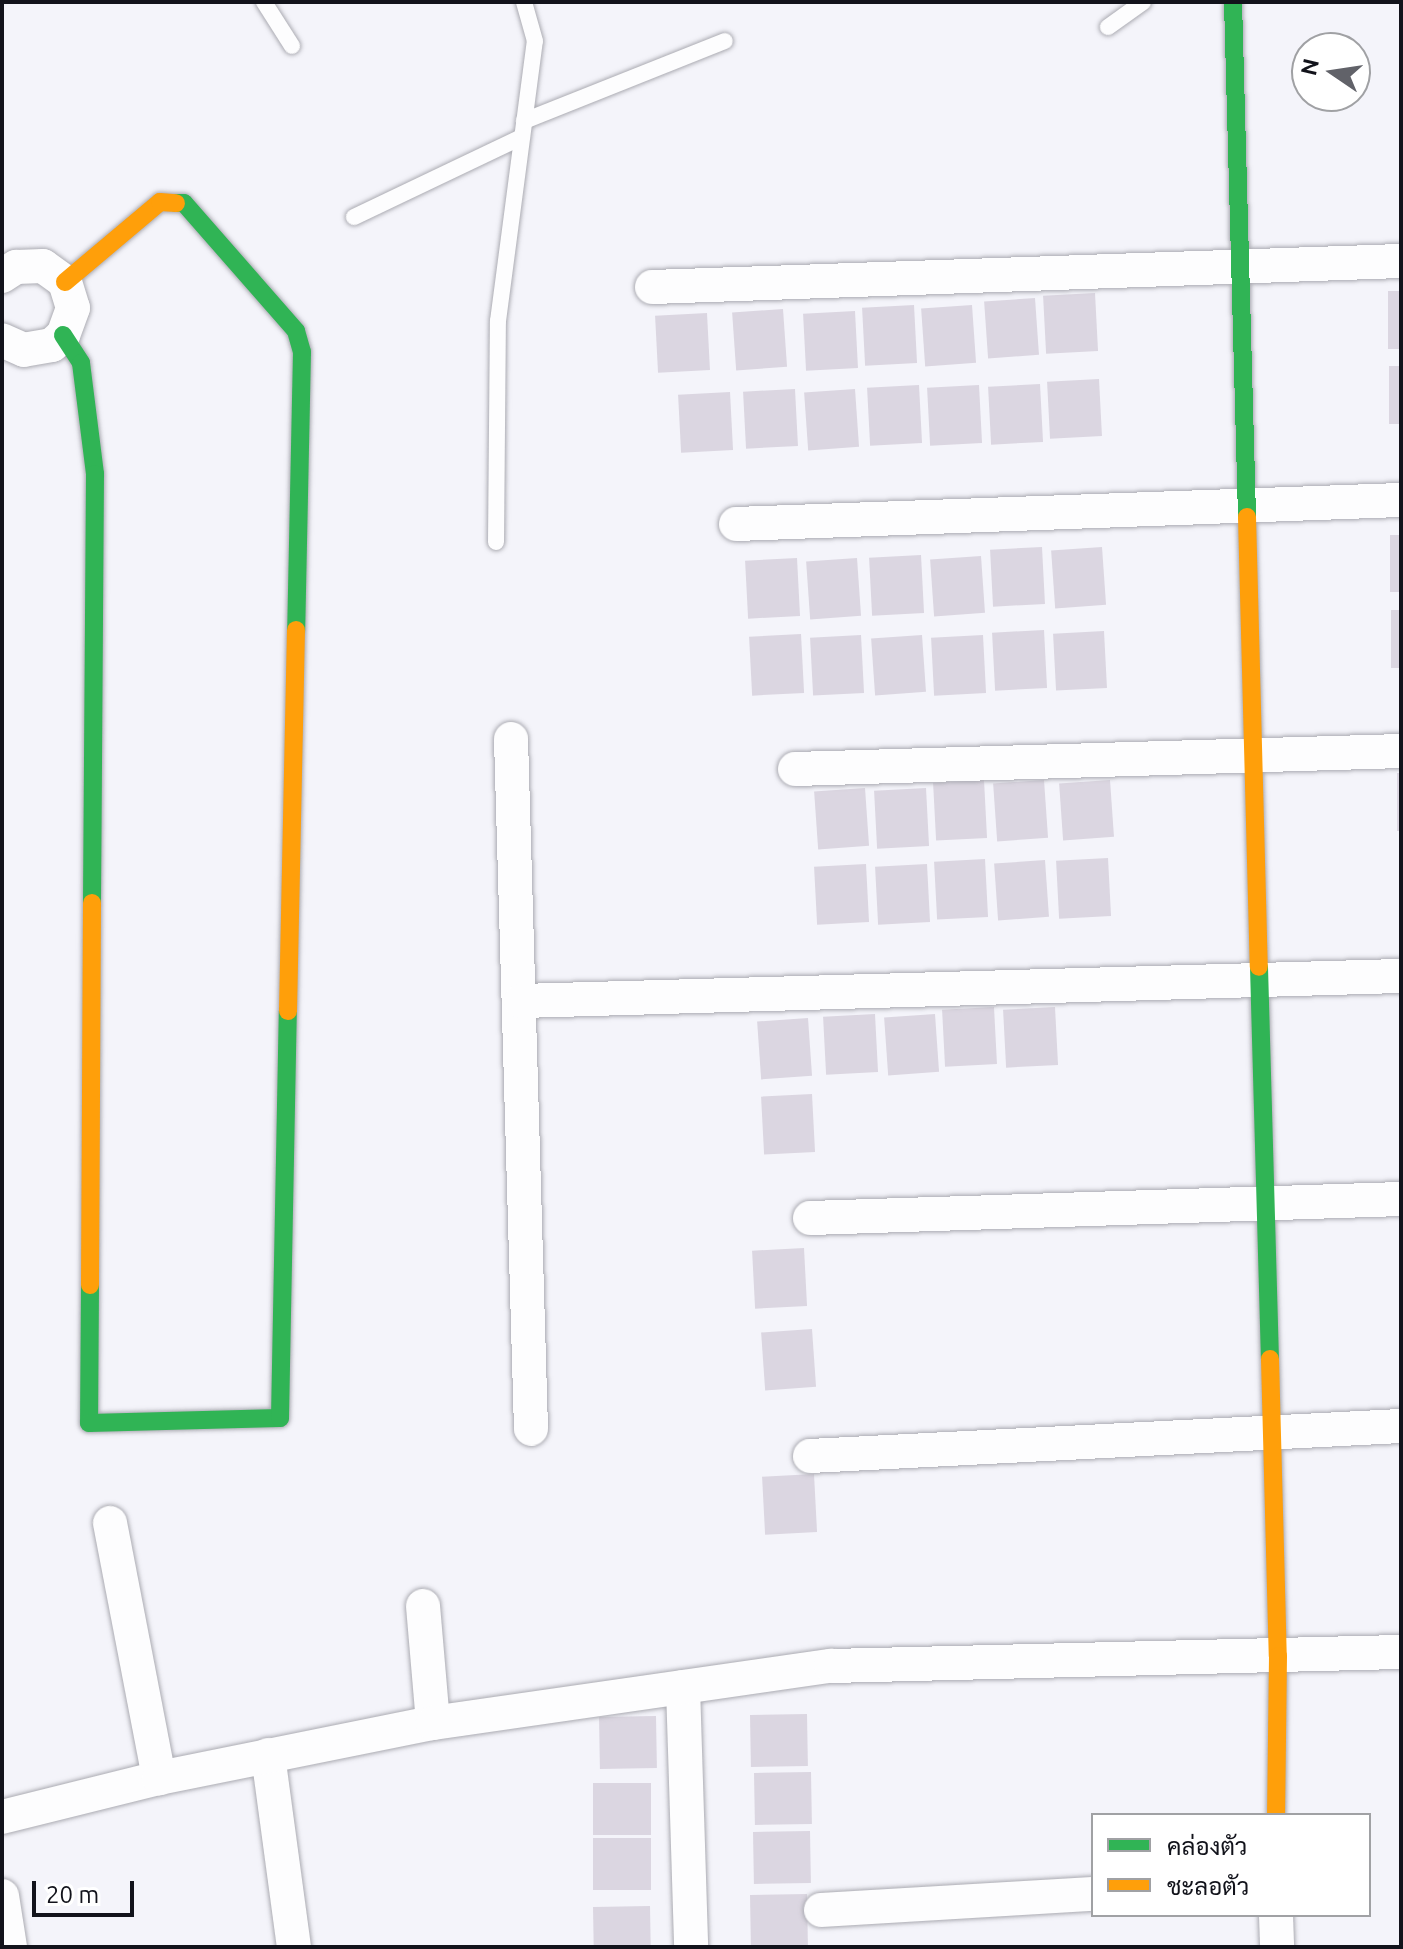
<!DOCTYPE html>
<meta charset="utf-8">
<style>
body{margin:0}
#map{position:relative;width:1403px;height:1949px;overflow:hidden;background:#f4f4fa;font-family:Ubuntu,Sarabun,sans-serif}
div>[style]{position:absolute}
.building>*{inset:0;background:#dbd6e1;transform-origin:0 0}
.roads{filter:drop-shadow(0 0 2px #ababb2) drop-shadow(0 0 2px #ababb2)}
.lane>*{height:16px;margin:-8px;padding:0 8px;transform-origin:8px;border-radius:8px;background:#fdfdfe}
.street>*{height:34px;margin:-17px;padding:0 17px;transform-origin:17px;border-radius:17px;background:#fdfdfe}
.fast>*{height:18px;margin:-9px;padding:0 9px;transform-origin:9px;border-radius:9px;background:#30b455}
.slow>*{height:18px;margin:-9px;padding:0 9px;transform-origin:9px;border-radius:9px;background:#ff9f0a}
span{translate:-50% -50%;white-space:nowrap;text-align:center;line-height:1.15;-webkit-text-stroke:7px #fff;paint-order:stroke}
.frame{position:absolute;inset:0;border:4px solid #12131b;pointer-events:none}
.legend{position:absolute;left:1091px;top:1813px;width:280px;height:104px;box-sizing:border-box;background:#fff;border:2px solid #a0a1a4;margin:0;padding:10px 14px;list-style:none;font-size:24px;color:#12131b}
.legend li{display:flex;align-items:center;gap:16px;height:40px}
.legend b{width:40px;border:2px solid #a0a1a4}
.north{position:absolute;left:1291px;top:32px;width:80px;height:80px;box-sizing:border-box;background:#fff;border:2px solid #a0a1a4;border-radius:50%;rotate:283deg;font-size:22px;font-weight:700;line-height:32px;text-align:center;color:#12131b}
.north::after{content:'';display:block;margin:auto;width:28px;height:36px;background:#616269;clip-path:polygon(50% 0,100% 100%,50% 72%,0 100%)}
.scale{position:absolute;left:32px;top:1881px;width:102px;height:36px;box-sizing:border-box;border:4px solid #12131b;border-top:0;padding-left:10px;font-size:24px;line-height:28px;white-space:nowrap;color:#12131b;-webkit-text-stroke:6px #fff;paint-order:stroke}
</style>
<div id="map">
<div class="building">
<div style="left:1388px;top:291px;width:13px;height:58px"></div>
<div style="left:1095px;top:293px;width:58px;height:52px;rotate:87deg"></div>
<div style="left:1035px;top:298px;width:57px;height:51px;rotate:86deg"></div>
<div style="left:914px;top:305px;width:58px;height:52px;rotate:87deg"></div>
<div style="left:972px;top:305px;width:58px;height:51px;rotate:86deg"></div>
<div style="left:783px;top:309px;width:58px;height:51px;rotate:86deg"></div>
<div style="left:855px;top:311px;width:57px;height:52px;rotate:87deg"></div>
<div style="left:707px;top:313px;width:57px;height:52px;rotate:87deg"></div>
<div style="left:1389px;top:366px;width:12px;height:58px"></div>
<div style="left:1099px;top:379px;width:57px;height:52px;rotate:87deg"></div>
<div style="left:1040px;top:384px;width:58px;height:52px;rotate:87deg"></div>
<div style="left:919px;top:385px;width:58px;height:52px;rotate:87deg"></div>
<div style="left:979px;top:385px;width:58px;height:52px;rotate:87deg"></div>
<div style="left:795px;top:389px;width:57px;height:52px;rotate:87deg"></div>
<div style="left:855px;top:389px;width:58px;height:51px;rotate:86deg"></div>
<div style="left:730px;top:392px;width:58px;height:52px;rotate:87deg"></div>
<div style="left:1390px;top:535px;width:11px;height:57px"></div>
<div style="left:1042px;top:547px;width:57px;height:52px;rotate:87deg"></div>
<div style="left:1102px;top:547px;width:58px;height:51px;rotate:86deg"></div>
<div style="left:921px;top:555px;width:58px;height:52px;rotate:87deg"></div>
<div style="left:981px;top:556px;width:57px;height:51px;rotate:86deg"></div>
<div style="left:797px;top:558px;width:58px;height:52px;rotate:87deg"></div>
<div style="left:857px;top:558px;width:58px;height:51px;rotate:86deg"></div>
<div style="left:1391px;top:610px;width:10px;height:58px"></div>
<div style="left:1044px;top:630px;width:58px;height:52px;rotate:87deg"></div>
<div style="left:1104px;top:631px;width:57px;height:51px;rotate:87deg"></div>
<div style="left:801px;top:634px;width:59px;height:52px;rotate:87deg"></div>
<div style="left:861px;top:635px;width:58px;height:51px;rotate:87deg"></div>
<div style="left:922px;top:635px;width:57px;height:51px;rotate:86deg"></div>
<div style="left:983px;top:635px;width:58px;height:52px;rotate:87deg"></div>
<div style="left:1397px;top:773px;width:4px;height:58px"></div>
<div style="left:984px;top:780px;width:58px;height:51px;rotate:87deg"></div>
<div style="left:1044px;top:780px;width:58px;height:51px;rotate:86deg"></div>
<div style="left:1110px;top:780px;width:57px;height:51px;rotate:86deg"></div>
<div style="left:865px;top:788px;width:58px;height:51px;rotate:86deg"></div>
<div style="left:926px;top:788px;width:58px;height:52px;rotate:87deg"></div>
<div style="left:1108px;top:858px;width:58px;height:52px;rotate:87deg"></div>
<div style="left:985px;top:859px;width:58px;height:51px;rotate:87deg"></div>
<div style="left:1045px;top:860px;width:57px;height:51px;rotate:86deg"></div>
<div style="left:866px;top:864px;width:58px;height:52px;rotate:87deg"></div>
<div style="left:927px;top:864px;width:58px;height:52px;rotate:87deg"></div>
<div style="left:994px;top:1007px;width:57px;height:52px;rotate:87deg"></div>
<div style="left:1055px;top:1007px;width:58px;height:52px;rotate:87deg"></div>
<div style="left:875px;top:1014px;width:58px;height:52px;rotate:87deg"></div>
<div style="left:935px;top:1014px;width:58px;height:51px;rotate:86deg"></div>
<div style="left:808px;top:1018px;width:58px;height:51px;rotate:86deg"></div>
<div style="left:812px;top:1094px;width:58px;height:51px;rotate:87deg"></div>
<div style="left:804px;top:1248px;width:58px;height:52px;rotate:87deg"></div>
<div style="left:812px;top:1329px;width:58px;height:51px;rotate:86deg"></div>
<div style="left:814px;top:1474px;width:58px;height:52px;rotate:87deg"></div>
<div style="left:807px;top:1714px;width:52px;height:57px;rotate:89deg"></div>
<div style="left:656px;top:1716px;width:52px;height:57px;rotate:89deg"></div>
<div style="left:811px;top:1772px;width:52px;height:57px;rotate:89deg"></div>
<div style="left:651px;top:1783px;width:52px;height:58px;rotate:90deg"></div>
<div style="left:810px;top:1831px;width:52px;height:57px;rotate:89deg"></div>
<div style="left:651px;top:1838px;width:52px;height:58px;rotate:90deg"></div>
<div style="left:807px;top:1894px;width:52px;height:57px;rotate:89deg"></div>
<div style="left:650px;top:1906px;width:41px;height:57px;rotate:89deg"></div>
</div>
<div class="roads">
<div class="lane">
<div style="left:264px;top:2px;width:52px;rotate:57.5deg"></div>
<div style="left:1108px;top:27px;width:43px;rotate:-35.5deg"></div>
<div style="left:524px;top:121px;width:216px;rotate:-21.7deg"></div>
<div style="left:354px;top:217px;width:186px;rotate:-25.5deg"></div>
<div style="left:496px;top:542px;width:221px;rotate:-89.5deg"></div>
<div style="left:498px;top:321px;width:282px;rotate:-82.5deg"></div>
<div style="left:535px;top:41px;width:41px;rotate:-105.8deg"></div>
</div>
<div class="street">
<div style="left:2px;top:276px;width:17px;rotate:-33deg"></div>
<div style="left:16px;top:267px;width:27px;rotate:-2deg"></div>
<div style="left:43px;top:266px;width:27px;rotate:36deg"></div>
<div style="left:65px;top:282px;width:27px;rotate:73deg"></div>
<div style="left:73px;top:308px;width:29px;rotate:110deg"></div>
<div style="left:63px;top:335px;width:15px;rotate:138deg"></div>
<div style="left:52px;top:345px;width:28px;rotate:170deg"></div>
<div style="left:24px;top:350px;width:24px;rotate:-156deg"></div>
<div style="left:652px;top:287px;width:749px;rotate:-1.99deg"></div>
<div style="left:736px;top:524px;width:665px;rotate:-2.07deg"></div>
<div style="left:511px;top:739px;width:690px;rotate:88.34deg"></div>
<div style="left:795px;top:769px;width:606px;rotate:-1.7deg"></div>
<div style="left:521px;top:1001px;width:880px;rotate:-1.63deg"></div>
<div style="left:810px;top:1218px;width:591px;rotate:-1.84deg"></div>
<div style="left:810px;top:1456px;width:592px;rotate:-2.91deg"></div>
<div style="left:110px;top:1523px;width:260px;rotate:79.1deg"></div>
<div style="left:423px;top:1606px;width:117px;rotate:85.1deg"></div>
<div style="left:683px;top:1687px;width:260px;rotate:88.2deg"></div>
<div style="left:268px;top:1755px;width:194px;rotate:82.3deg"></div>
<div style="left:2px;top:1817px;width:162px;rotate:-14deg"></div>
<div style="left:159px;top:1778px;width:279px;rotate:-11.4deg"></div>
<div style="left:433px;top:1723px;width:402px;rotate:-8.2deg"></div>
<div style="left:831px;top:1666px;width:570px;rotate:-1.41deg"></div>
<div style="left:2px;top:1896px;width:52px;rotate:81.1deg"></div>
<div style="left:821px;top:1910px;width:272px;rotate:-3.4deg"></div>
<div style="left:1276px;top:1915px;width:32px;rotate:88deg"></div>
</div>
<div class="fast">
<div style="left:1233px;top:2px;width:515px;rotate:88.44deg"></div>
<div style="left:176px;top:203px;width:8px"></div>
<div style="left:184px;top:203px;width:170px;rotate:48.8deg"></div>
<div style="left:296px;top:331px;width:22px;rotate:74deg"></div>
<div style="left:302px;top:352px;width:278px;rotate:91.2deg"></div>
<div style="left:63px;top:335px;width:33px;rotate:57deg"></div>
<div style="left:81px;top:363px;width:112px;rotate:82.8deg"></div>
<div style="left:95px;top:474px;width:429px;rotate:90.4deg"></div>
<div style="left:1259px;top:967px;width:392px;rotate:88.4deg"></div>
<div style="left:90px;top:1285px;width:138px;rotate:90.4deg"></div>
<div style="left:89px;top:1423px;width:191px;rotate:-1.5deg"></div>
<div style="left:280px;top:1418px;width:407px;rotate:-88.9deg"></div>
</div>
<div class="slow">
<div style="left:65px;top:282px;width:124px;rotate:-40.1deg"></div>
<div style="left:160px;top:202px;width:16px;rotate:4deg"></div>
<div style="left:1247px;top:517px;width:450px;rotate:88.5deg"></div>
<div style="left:288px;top:1011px;width:381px;rotate:-88.8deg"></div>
<div style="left:90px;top:1285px;width:382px;rotate:-89.7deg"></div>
<div style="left:1270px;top:1359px;width:297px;rotate:88.5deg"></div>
<div style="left:1278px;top:1656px;width:159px;rotate:90.7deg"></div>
</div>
</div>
<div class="frame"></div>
<ul class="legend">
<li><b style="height:10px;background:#30b455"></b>คล่องตัว</li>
<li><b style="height:10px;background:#ff9f0a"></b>ชะลอตัว</li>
</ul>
<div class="north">N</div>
<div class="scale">20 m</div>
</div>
